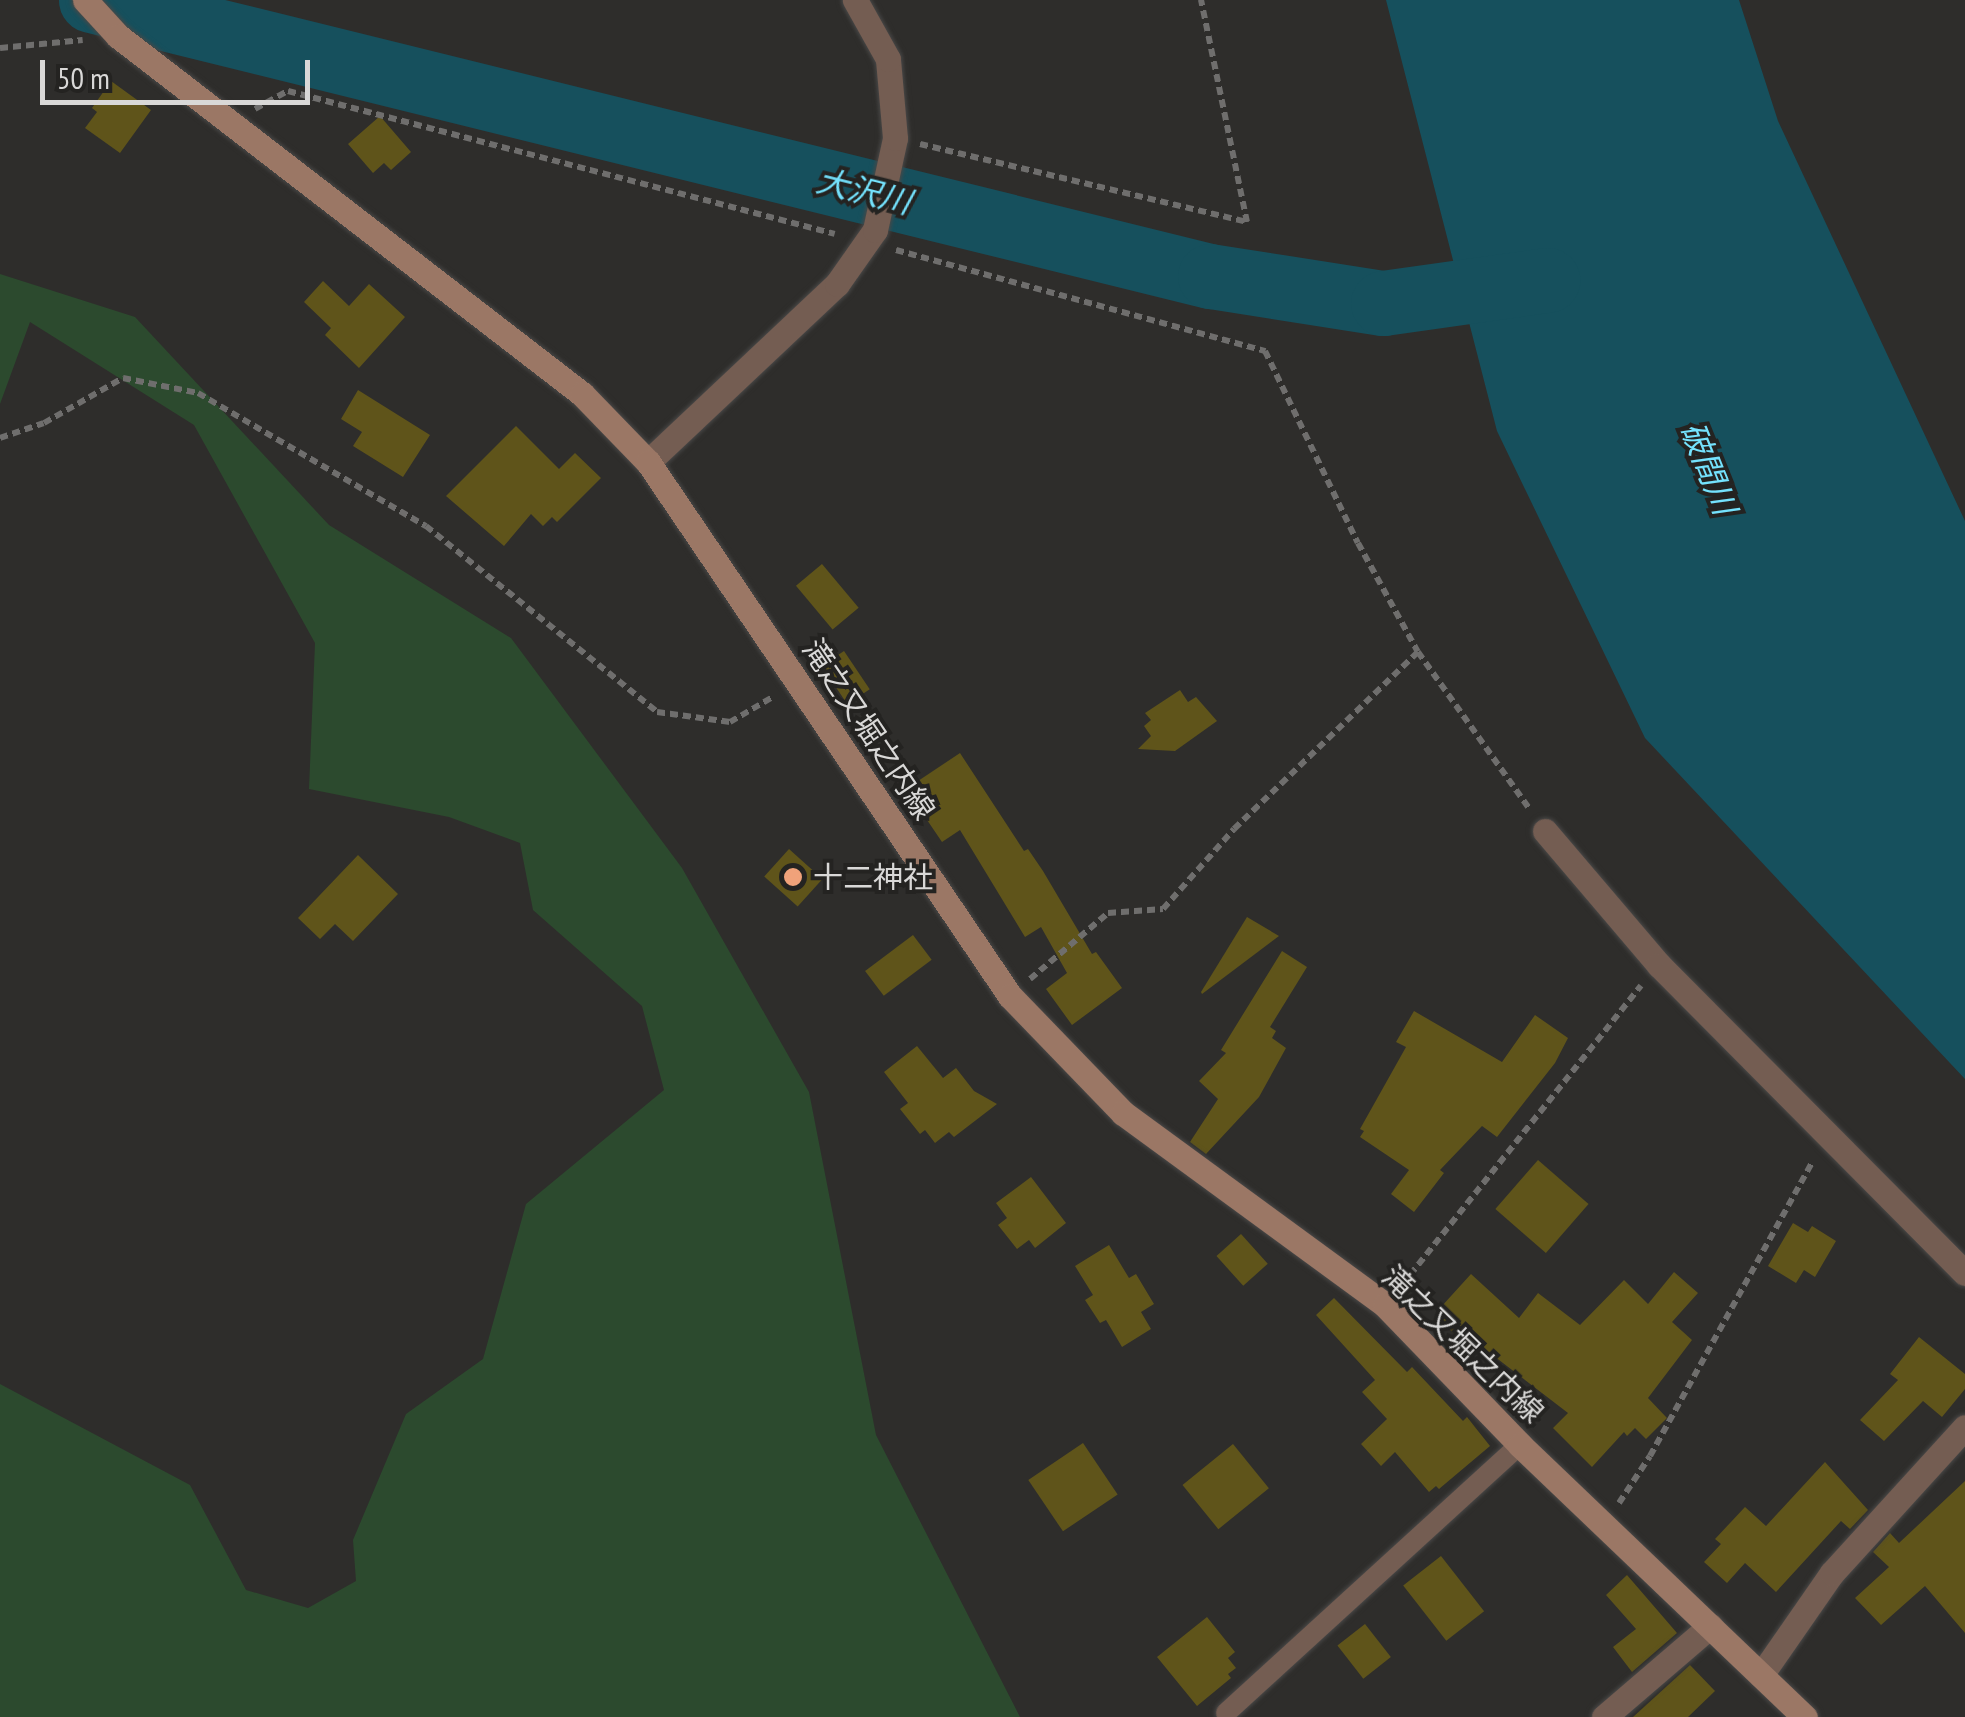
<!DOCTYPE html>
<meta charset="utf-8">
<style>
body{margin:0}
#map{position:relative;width:1965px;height:1717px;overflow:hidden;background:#2e2d2b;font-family:"PT Sans Narrow","Noto Sans JP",sans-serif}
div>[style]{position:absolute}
.green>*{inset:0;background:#2c4a2e}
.water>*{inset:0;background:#16505d}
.river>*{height:65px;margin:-32.5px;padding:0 32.5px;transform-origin:32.5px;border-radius:32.5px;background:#16505d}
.building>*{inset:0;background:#5f541a;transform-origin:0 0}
.path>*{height:6px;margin-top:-3px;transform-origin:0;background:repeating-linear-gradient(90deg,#6f6e6d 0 8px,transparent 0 13px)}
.roads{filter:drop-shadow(0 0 2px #494847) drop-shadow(0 0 2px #494847)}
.lane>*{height:20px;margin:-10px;padding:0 10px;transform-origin:10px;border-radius:10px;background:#745d52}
.street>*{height:25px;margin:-12.5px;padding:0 12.5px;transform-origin:12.5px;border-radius:12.5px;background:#745d52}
.secondary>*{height:25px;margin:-12.5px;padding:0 12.5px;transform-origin:12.5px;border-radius:12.5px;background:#9b7765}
.dots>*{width:28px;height:28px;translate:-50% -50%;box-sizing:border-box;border:5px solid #242321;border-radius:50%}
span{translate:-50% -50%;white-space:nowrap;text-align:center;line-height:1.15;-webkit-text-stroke:8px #242321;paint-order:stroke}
.street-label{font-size:30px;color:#d9d8d7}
.poi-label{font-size:30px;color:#d9d8d7}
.left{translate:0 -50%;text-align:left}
.water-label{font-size:32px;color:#74e2fd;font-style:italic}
.scale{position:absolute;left:40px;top:60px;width:270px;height:45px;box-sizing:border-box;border:5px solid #d9d8d7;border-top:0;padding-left:12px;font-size:30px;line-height:35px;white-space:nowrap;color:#d9d8d7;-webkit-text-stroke:8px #242321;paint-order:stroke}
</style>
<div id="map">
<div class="green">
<div style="clip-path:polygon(0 274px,135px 317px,329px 525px,511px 638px,682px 868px,809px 1092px,876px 1435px,1020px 1717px,0 1717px,0 1384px,190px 1485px,246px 1590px,308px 1608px,356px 1581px,353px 1540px,406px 1414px,483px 1359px,526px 1204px,664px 1090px,642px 1006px,533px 910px,520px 843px,449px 817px,309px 789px,315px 643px,194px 425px,30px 322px,0 404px)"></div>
</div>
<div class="water">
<div style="clip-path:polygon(1386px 0,1739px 0,1778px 121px,1965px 521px,1965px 1079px,1645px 738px,1497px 431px)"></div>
</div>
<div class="river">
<div style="left:91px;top:0;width:1153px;rotate:13.86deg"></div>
<div style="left:1210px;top:276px;width:175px;rotate:8.9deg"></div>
<div style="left:1383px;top:303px;width:166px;rotate:-8deg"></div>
</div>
<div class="building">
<div style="clip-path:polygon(111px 81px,151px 110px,120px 153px,85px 128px,97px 112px,92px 108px)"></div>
<div style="clip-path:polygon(380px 116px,411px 152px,391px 170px,384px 163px,373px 173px,348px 144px)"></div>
<div style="clip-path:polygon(323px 281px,349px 306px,369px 284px,405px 317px,359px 368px,325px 335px,331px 328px,304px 302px)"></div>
<div style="clip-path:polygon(358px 390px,430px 435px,403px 477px,353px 446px,362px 432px,341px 419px)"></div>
<div style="clip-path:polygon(516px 426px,559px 469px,575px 453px,601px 478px,557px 522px,552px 517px,543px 526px,531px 514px,504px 546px,446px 496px)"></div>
<div style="left:822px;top:564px;width:57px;height:34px;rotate:50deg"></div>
<div style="left:844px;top:651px;width:46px;height:27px;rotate:56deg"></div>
<div style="clip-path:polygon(1180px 690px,1188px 702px,1196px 697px,1217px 721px,1175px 751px,1138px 749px,1151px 736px,1144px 726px,1151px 720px,1145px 713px)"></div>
<div style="clip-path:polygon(960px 753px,1024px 851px,1028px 849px,1043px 871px,1092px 954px,1096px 952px,1122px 988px,1072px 1025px,1046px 989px,1067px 973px,1041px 927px,1025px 937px,960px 830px,942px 842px,906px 789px)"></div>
<div style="left:789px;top:849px;width:45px;height:37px;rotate:42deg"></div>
<div style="clip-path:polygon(358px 855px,398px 894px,353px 941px,335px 924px,320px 939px,298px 918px)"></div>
<div style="clip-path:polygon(1247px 917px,1279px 936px,1202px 994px,1201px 992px)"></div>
<div style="left:913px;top:935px;width:31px;height:60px;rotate:53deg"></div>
<div style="clip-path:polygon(1282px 951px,1307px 967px,1270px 1027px,1276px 1031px,1272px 1038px,1286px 1048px,1259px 1097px,1206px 1154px,1190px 1142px,1218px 1099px,1199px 1081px,1226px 1053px,1221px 1050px)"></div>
<div style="clip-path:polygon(1414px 1011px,1502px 1062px,1535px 1015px,1568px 1038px,1555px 1063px,1497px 1137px,1482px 1126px,1440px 1170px,1444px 1173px,1414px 1212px,1391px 1194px,1409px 1170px,1360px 1137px,1364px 1131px,1360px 1129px,1406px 1047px,1396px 1042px)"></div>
<div style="clip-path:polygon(917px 1046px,943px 1078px,956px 1068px,974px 1091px,997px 1104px,954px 1137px,949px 1132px,935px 1143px,925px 1130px,920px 1134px,900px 1109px,908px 1103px,884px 1072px)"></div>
<div style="left:1538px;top:1160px;width:67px;height:65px;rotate:41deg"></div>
<div style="clip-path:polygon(1031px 1177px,1066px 1223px,1035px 1248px,1029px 1240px,1017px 1249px,998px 1225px,1007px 1218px,996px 1203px)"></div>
<div style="clip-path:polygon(1793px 1223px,1808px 1232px,1812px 1226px,1836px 1241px,1815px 1277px,1804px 1270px,1796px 1283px,1768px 1266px)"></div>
<div style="left:1241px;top:1234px;width:40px;height:33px;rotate:48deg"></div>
<div style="clip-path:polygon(1109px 1245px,1129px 1278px,1136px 1274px,1154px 1304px,1141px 1312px,1151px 1329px,1122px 1347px,1106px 1320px,1100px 1323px,1085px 1300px,1093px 1295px,1075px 1266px)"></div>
<div style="clip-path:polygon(1674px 1272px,1698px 1293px,1672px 1322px,1692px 1340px,1648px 1398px,1667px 1418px,1646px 1439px,1635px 1428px,1627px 1436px,1624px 1432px,1592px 1467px,1553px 1428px,1568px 1413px,1477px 1343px,1471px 1350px,1440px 1320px,1447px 1312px,1441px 1307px,1471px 1274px,1519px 1318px,1538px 1293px,1580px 1325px,1624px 1280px,1648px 1304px)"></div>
<div style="clip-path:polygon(1334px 1298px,1407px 1372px,1412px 1367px,1463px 1421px,1467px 1417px,1490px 1446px,1439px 1489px,1436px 1486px,1429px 1492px,1395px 1452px,1381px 1466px,1361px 1444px,1387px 1419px,1362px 1392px,1375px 1380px,1316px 1315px)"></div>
<div style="clip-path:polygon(1919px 1337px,1965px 1374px,1965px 1389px,1942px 1417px,1923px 1401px,1884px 1441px,1860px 1420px,1898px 1380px,1890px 1374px)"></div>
<div style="left:1083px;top:1443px;width:62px;height:66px;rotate:56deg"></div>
<div style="left:1233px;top:1444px;width:57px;height:65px;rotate:51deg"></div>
<div style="clip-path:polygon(1825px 1462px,1868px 1510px,1850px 1529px,1841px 1521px,1776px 1592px,1745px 1563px,1727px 1583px,1704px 1562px,1721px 1544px,1715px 1539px,1745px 1507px,1766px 1526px)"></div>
<div style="clip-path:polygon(1965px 1481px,1965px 1633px,1925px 1586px,1881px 1625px,1855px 1598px,1889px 1567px,1873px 1552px,1890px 1533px,1899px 1543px)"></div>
<div style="left:1441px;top:1556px;width:70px;height:48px;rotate:52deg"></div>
<div style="clip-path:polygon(1627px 1575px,1677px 1633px,1632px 1672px,1613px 1647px,1636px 1629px,1606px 1595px)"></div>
<div style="clip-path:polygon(1207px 1617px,1235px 1652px,1228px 1658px,1236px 1668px,1228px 1674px,1231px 1678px,1197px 1706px,1157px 1657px)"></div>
<div style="left:1365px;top:1624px;width:42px;height:35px;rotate:52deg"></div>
<div style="clip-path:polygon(1690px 1665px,1715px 1691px,1688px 1717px,1633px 1717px)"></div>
</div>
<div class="path">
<div style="left:0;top:48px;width:83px;rotate:-5.5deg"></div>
<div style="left:255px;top:109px;width:38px;rotate:-29deg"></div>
<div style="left:288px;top:91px;width:565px;rotate:14.65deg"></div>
<div style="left:920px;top:144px;width:336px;rotate:13.4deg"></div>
<div style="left:1247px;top:222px;width:227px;rotate:-101.7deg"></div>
<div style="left:896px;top:250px;width:383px;rotate:15.3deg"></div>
<div style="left:1265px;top:351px;width:213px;rotate:64.2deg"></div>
<div style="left:1358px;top:543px;width:124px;rotate:61.2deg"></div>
<div style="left:1418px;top:652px;width:191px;rotate:54.6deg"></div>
<div style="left:0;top:438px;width:46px;rotate:-18.8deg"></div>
<div style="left:44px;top:423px;width:91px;rotate:-29.7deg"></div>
<div style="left:123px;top:378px;width:76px;rotate:11.3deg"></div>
<div style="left:198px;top:393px;width:264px;rotate:30.3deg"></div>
<div style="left:426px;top:526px;width:297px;rotate:38.8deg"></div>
<div style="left:657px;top:712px;width:74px;rotate:7.8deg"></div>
<div style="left:730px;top:722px;width:48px;rotate:-30.3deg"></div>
<div style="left:1030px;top:979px;width:102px;rotate:-40.2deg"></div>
<div style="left:1108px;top:913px;width:55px;rotate:-4.2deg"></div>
<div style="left:1163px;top:909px;width:107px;rotate:-48.4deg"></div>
<div style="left:1234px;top:829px;width:255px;rotate:-43.9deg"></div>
<div style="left:1402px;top:1285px;width:383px;rotate:-51.4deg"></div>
<div style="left:1619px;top:1503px;width:56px;rotate:-56.6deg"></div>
<div style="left:1650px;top:1456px;width:336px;rotate:-61.1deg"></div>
</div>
<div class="roads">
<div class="lane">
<div style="left:1226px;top:1713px;width:398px;rotate:-42.4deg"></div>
</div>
<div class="street">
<div style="left:648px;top:462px;width:260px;rotate:-43.3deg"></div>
<div style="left:837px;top:284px;width:66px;rotate:-54.9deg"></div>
<div style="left:875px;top:230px;width:94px;rotate:-77.7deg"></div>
<div style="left:895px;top:138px;width:79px;rotate:-95.1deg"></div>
<div style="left:888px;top:59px;width:68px;rotate:-119.2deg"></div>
<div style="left:1545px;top:831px;width:176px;rotate:49.6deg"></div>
<div style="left:1659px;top:965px;width:434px;rotate:45.2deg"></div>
<div style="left:1761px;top:1675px;width:124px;rotate:-55.2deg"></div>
<div style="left:1832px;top:1573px;width:197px;rotate:-47.7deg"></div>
<div style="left:1604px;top:1717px;width:140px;rotate:-40.6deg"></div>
</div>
<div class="secondary">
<div style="left:85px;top:0;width:49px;rotate:47.5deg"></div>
<div style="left:118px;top:36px;width:586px;rotate:37.65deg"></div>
<div style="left:582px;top:394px;width:95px;rotate:45.9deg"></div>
<div style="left:648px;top:462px;width:645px;rotate:55.87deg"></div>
<div style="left:1010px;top:996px;width:163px;rotate:46deg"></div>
<div style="left:1123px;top:1113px;width:325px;rotate:36.2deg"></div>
<div style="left:1385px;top:1305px;width:194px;rotate:46deg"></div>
<div style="left:1520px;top:1445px;width:394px;rotate:43.7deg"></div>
</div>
</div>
<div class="dots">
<div style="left:793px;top:877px;background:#f0a27a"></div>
</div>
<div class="street-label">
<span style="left:869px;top:729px;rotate:56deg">滝之又堀之内線</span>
<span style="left:1463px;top:1344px;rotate:44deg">滝之又堀之内線</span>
</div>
<div class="poi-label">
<span class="left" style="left:813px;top:877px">十二神社</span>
</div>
<div class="water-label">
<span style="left:864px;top:191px;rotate:14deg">大沢川</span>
<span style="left:1709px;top:468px;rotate:68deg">破間川</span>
</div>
<div class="scale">50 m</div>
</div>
